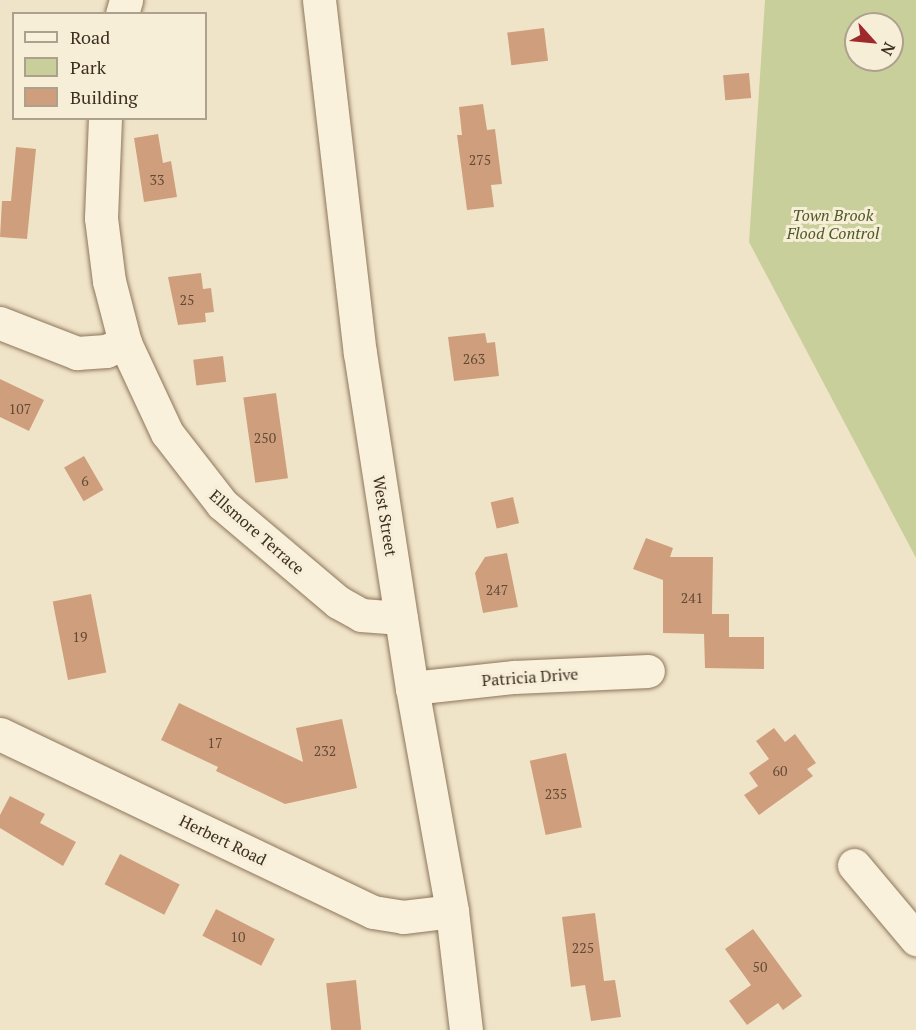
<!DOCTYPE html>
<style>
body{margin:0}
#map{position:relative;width:916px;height:1030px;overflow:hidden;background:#f0e4c8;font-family:"PT Serif",serif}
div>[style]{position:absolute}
.green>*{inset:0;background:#c9cf9b}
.building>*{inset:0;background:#cf9f7d;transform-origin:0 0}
.roads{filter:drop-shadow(0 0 2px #8d765c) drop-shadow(0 0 2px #8d765c)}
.minor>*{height:33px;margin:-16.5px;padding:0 16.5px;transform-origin:16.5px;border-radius:16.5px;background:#faf1dc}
span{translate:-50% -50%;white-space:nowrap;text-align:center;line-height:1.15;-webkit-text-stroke:6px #f7eed8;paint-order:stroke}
.number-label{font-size:14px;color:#624a37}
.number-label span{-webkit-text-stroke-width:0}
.park-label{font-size:16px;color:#4d5a26;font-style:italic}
.street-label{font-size:16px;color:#3d2e20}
.legend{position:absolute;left:12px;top:12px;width:195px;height:108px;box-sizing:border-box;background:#f7eed8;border:2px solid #ada18e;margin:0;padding:8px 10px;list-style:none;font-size:18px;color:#3d2e20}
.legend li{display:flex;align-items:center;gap:12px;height:30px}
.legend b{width:30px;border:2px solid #ada18e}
.north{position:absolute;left:844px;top:12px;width:60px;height:60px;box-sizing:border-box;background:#f7eed8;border:2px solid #ada18e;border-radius:50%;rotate:117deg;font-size:16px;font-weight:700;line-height:24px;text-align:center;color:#3d2e20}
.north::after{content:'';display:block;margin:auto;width:21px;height:27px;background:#9e2a2b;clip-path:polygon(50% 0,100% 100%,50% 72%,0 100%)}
</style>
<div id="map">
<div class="green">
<div style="clip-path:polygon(evenodd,765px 0,916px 0,916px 558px,749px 242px,765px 0,856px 24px,892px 24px,892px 60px,856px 60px,856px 24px)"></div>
</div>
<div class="building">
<div style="left:544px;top:28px;width:33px;height:37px;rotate:83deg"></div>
<div style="left:749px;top:73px;width:25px;height:26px;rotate:85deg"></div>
<div style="clip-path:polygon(483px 104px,487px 130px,495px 129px,502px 184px,491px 185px,494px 207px,467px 210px,457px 135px,462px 135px,459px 107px)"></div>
<div style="clip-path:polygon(158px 134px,163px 163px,171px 161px,177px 197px,144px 202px,134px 138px)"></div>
<div style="clip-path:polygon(16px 147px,36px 149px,27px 239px,0 237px,2px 201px,11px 201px)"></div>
<div style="clip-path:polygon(201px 273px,203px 289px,211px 288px,214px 312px,205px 313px,206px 322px,178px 325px,168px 277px)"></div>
<div style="clip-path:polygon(485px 333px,487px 343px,495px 342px,499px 376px,454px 381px,448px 337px)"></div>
<div style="left:223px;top:356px;width:26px;height:30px;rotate:83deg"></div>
<div style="clip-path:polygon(0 379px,44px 400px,29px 431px,0 417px)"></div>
<div style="left:276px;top:393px;width:86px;height:33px;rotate:82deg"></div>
<div style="left:84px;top:456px;width:39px;height:23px;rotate:60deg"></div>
<div style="left:513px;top:497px;width:27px;height:23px;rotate:77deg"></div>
<div style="clip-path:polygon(646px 538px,673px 548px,670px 557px,713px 557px,712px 614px,729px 614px,729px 637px,764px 637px,764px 669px,705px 668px,704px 634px,663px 633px,663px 580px,633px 569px)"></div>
<div style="clip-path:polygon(507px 553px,518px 607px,483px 613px,475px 573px,485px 557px)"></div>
<div style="left:91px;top:594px;width:80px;height:39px;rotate:79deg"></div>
<div style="clip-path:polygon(179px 703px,303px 762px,296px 728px,342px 719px,357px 788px,285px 804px,216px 771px,218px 767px,161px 740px)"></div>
<div style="clip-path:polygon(774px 728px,785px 742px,795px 734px,816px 763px,807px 769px,813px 776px,759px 815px,744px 795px,758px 786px,749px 773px,769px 759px,756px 741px)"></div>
<div style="left:566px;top:753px;width:76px;height:37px;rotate:78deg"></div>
<div style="clip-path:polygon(10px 796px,45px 814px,40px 823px,76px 842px,63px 866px,0 828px,0 815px)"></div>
<div style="left:120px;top:854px;width:67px;height:34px;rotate:27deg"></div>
<div style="left:216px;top:909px;width:66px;height:30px;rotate:27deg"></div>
<div style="clip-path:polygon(595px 913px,604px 981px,615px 980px,621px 1017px,591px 1021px,585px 985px,571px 987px,562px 917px)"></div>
<div style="clip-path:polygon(753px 929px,802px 996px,783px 1010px,778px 1003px,747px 1025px,729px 1001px,751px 985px,725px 949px)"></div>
<div style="left:356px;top:980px;width:50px;height:30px;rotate:84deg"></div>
</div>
<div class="roads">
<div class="minor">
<div style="left:319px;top:0;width:355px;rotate:83.4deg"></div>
<div style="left:360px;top:353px;width:339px;rotate:81.2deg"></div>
<div style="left:412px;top:688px;width:227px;rotate:79.8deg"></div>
<div style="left:452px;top:911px;width:120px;rotate:83.3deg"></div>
<div style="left:122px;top:14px;width:15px;rotate:-74deg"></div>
<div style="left:105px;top:118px;width:100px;rotate:92.3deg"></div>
<div style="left:101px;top:218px;width:64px;rotate:82.8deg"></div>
<div style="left:109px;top:281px;width:64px;rotate:75.5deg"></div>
<div style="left:125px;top:343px;width:99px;rotate:65deg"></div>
<div style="left:167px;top:433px;width:90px;rotate:52.2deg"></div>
<div style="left:222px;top:504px;width:152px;rotate:40.2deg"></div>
<div style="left:338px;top:602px;width:26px;rotate:29deg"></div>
<div style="left:361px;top:615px;width:40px;rotate:4.3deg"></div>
<div style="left:0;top:323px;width:83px;rotate:21.3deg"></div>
<div style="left:77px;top:353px;width:29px;rotate:-4deg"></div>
<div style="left:106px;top:351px;width:21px;rotate:-23deg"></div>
<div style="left:412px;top:688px;width:103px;rotate:-6.2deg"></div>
<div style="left:514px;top:677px;width:134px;rotate:-2.6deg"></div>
<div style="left:0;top:734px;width:413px;rotate:25.5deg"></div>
<div style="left:373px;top:912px;width:30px;rotate:9deg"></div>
<div style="left:403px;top:917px;width:49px;rotate:-7deg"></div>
<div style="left:854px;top:865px;width:97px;rotate:50deg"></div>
</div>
</div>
<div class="number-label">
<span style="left:480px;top:160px">275</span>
<span style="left:157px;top:180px">33</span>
<span style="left:187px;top:300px">25</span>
<span style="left:474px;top:359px">263</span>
<span style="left:20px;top:409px">107</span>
<span style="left:265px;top:438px">250</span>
<span style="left:85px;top:481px">6</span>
<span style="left:497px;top:590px">247</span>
<span style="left:692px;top:598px">241</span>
<span style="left:80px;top:637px">19</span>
<span style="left:215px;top:743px">17</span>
<span style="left:325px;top:751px">232</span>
<span style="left:780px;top:771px">60</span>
<span style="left:556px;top:794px">235</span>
<span style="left:238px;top:937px">10</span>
<span style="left:583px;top:948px">225</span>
<span style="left:760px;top:967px">50</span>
</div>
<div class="park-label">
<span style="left:833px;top:224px">Town Brook<br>Flood Control</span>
</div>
<div class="street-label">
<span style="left:385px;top:516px;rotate:81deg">West Street</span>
<span style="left:257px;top:532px;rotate:41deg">Ellsmore Terrace</span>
<span style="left:530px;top:677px;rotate:-4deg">Patricia Drive</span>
<span style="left:223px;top:840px;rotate:26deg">Herbert Road</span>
</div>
<ul class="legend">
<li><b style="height:8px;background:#faf1dc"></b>Road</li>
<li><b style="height:16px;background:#c9cf9b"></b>Park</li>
<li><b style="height:16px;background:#cf9f7d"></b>Building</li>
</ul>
<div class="north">N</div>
</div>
